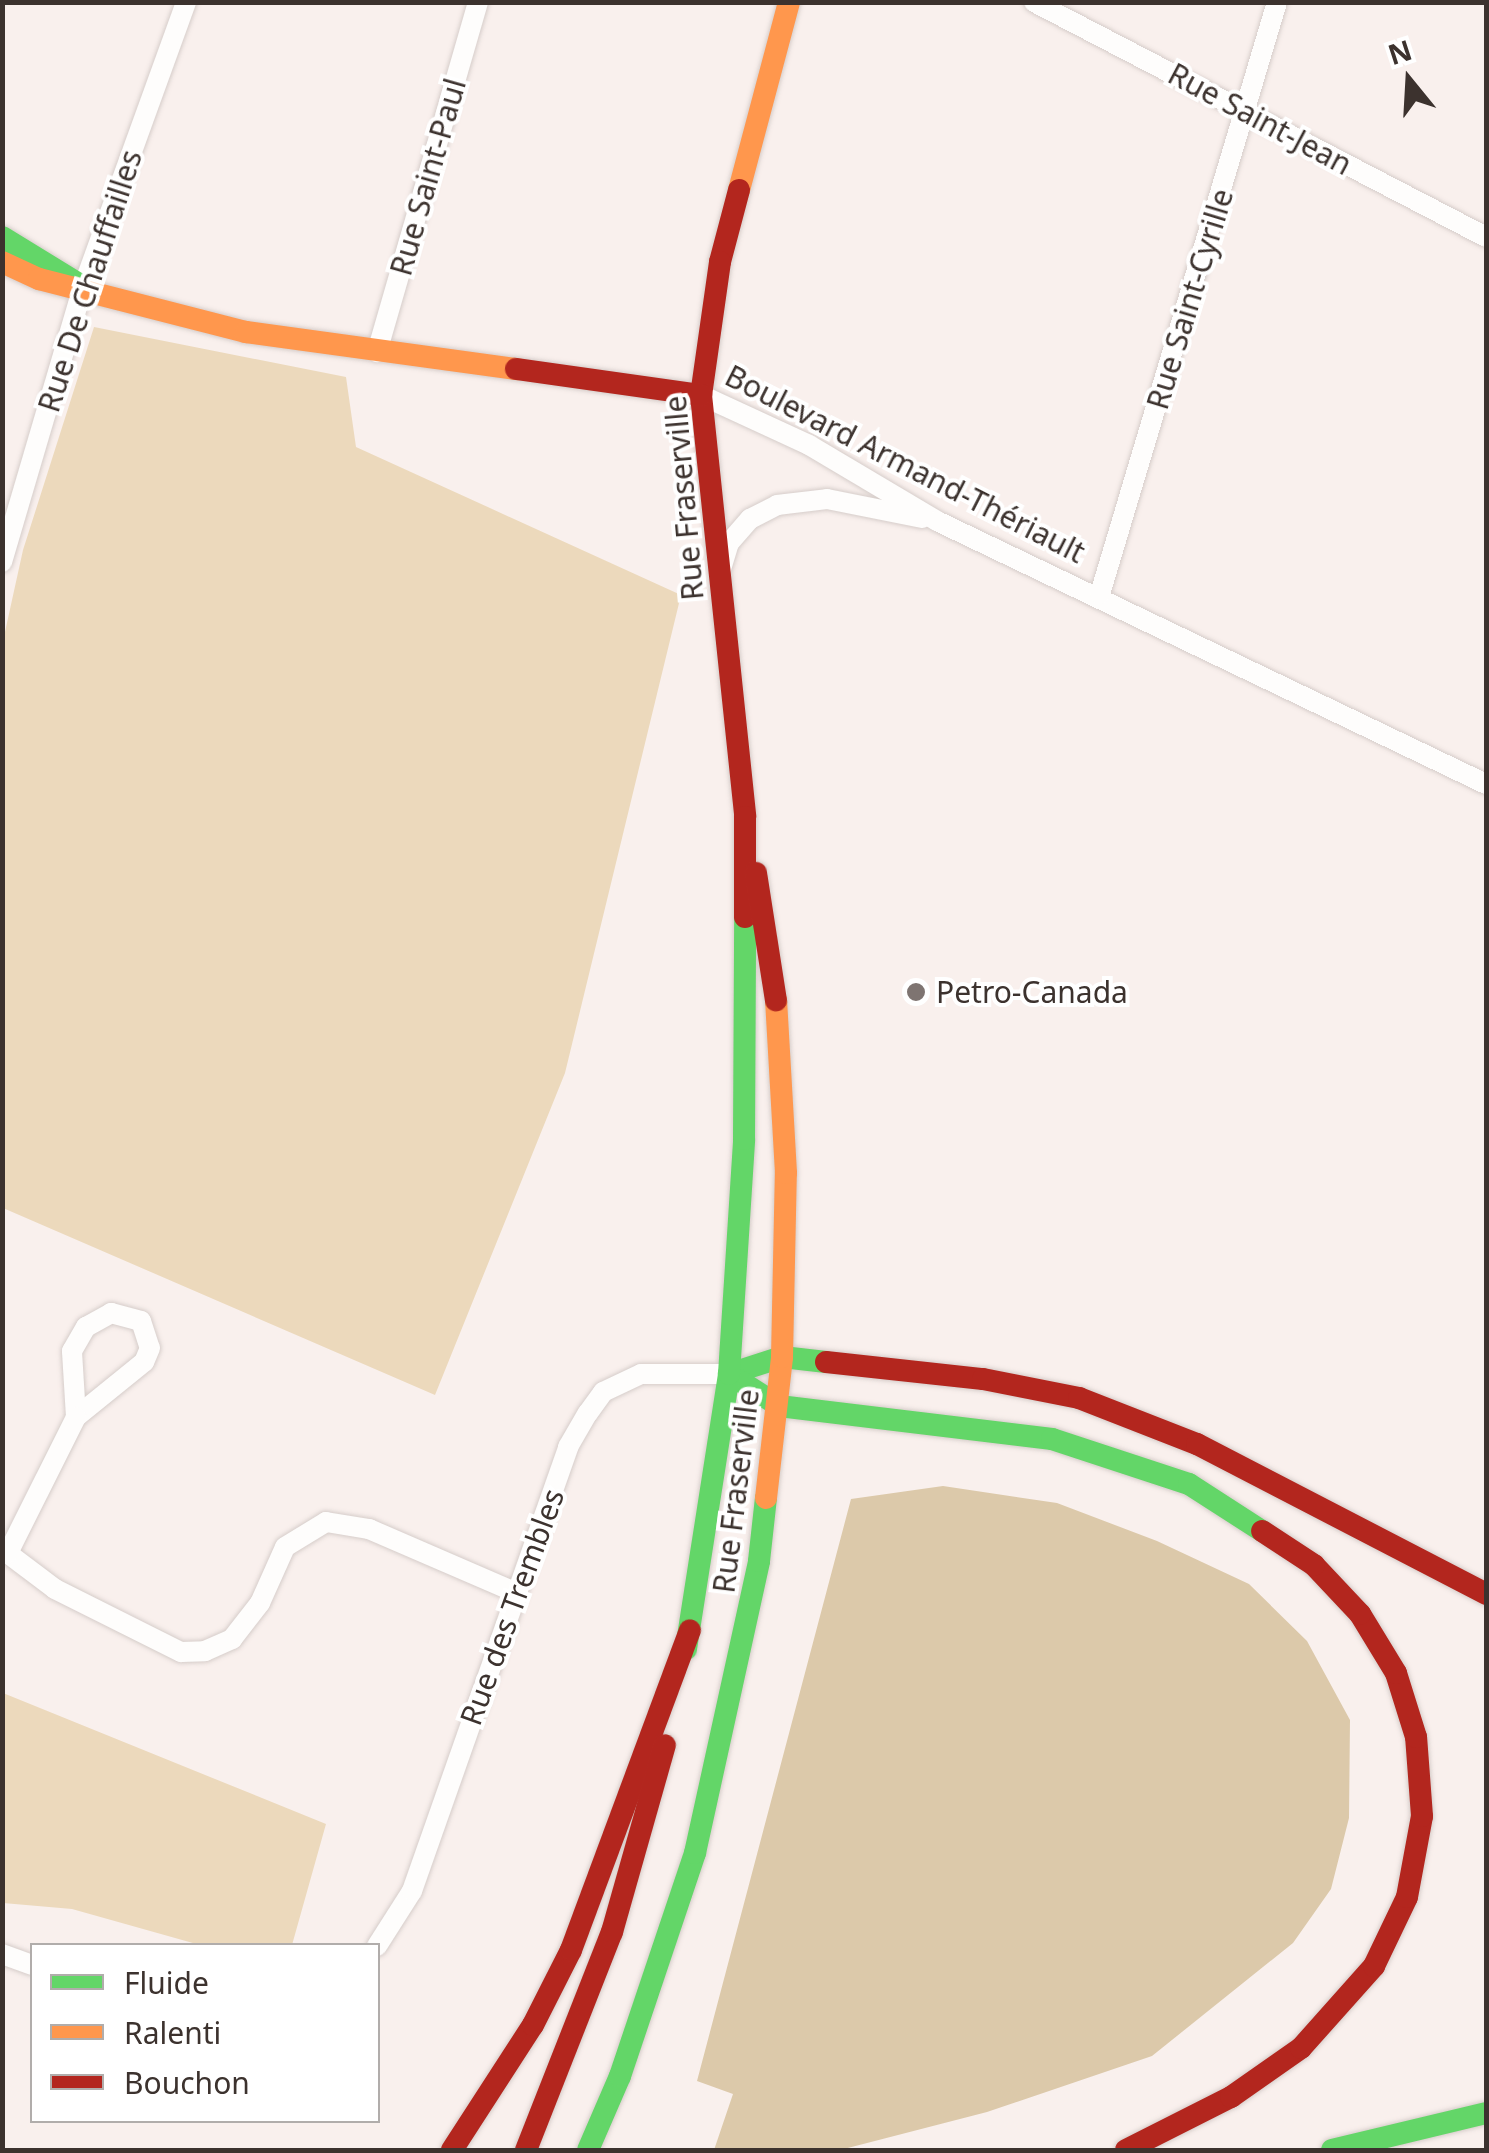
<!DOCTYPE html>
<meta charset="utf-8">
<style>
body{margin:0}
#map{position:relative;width:1489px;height:2153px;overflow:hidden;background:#f9f0ed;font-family:"Noto Sans",sans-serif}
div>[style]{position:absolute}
.green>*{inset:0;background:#ecd9bc}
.forest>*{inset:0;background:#dcc9aa}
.roads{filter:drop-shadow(0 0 2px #d6cdca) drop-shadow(0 0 2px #d6cdca)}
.street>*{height:20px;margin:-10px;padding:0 10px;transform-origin:10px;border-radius:10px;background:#fefdfc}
.fast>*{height:22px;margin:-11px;padding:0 11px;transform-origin:11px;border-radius:11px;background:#63d668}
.slow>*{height:22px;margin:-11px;padding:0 11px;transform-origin:11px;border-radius:11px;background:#ff974d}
.jam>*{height:22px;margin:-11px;padding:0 11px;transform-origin:11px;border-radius:11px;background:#b3261e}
.dots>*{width:28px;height:28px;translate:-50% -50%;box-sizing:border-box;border:5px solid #fff;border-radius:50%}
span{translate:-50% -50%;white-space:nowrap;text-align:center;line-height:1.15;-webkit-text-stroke:8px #fff;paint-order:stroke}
.street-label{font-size:30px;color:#3c322e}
.poi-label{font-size:30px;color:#3c322e}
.left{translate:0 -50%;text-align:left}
.frame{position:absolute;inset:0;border:5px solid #3c322e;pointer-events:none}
.legend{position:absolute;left:30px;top:1943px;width:350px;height:180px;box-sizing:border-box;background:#fff;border:2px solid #b1adab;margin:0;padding:12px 18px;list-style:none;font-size:30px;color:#3c322e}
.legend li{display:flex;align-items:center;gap:20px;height:50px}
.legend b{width:50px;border:2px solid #b1adab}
.north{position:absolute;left:1359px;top:30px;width:100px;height:100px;-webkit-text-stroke:8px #fff;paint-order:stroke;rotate:342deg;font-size:28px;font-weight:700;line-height:40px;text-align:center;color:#3c322e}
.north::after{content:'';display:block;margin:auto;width:35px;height:45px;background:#3c322e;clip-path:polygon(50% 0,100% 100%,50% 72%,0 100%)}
</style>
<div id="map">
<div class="green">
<div style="clip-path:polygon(94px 327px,346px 377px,356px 447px,681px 595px,565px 1073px,435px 1395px,3px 1208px,3px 641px,23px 550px)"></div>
<div style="clip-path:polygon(3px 1693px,326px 1824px,292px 1945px,200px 1945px,72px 1909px,3px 1903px)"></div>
</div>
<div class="forest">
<div style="clip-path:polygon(943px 1486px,1057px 1503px,1157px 1541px,1249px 1584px,1307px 1641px,1350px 1720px,1349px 1818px,1331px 1889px,1293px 1943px,1152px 2056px,987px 2112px,840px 2150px,714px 2150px,733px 2094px,697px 2081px,851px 1499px)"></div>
</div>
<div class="roads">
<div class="street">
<div style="left:1034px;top:2px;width:509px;rotate:27.47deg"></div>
<div style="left:377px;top:352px;width:364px;rotate:-73.9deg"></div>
<div style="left:701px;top:395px;width:119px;rotate:24.8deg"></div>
<div style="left:809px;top:445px;width:149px;rotate:30.7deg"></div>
<div style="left:937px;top:521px;width:609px;rotate:25.6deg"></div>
<div style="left:2px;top:562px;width:287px;rotate:-73.6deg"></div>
<div style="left:83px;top:287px;width:303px;rotate:-70.1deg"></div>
<div style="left:721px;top:569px;width:27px;rotate:-73deg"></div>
<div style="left:729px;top:543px;width:32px;rotate:-49deg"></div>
<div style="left:750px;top:519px;width:30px;rotate:-27deg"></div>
<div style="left:777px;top:505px;width:50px;rotate:-6.8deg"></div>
<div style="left:827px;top:499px;width:97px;rotate:11.3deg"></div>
<div style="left:1100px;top:594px;width:618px;rotate:-73.35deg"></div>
<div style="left:111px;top:1313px;width:31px;rotate:15deg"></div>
<div style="left:141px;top:1321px;width:28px;rotate:72deg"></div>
<div style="left:150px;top:1348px;width:15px;rotate:113deg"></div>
<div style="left:144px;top:1362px;width:87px;rotate:141deg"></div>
<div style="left:76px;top:1417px;width:66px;rotate:-93.5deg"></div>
<div style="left:72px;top:1351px;width:28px;rotate:-60deg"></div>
<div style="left:86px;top:1327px;width:29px;rotate:-29deg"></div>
<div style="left:2px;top:1549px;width:66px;rotate:37deg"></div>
<div style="left:55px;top:1589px;width:141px;rotate:26.6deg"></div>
<div style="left:181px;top:1652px;width:24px;rotate:-2deg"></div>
<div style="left:205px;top:1651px;width:30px;rotate:-24deg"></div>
<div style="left:232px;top:1639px;width:46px;rotate:-52.1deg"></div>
<div style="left:260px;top:1603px;width:61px;rotate:-65.9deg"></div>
<div style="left:285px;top:1547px;width:48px;rotate:-31.4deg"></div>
<div style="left:326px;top:1522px;width:44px;rotate:9.2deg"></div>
<div style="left:369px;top:1529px;width:161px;rotate:23.4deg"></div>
<div style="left:8px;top:1553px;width:152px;rotate:-63.4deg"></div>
<div style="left:377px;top:1946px;width:65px;rotate:-57.5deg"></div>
<div style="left:412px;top:1891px;width:471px;rotate:-70.6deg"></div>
<div style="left:568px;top:1447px;width:39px;rotate:-60deg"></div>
<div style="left:588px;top:1413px;width:26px;rotate:-54deg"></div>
<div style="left:603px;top:1392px;width:42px;rotate:-25.3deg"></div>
<div style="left:641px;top:1374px;width:88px"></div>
<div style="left:2px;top:1954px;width:32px;rotate:20deg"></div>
</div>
<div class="fast">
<div style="left:2px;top:237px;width:88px;rotate:31.5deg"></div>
<div style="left:826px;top:1362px;width:44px;rotate:-173.5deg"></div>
<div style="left:782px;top:1357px;width:56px;rotate:162.2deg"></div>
<div style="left:729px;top:1374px;width:59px;rotate:32.6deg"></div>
<div style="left:779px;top:1406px;width:275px;rotate:6.9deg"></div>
<div style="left:1052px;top:1439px;width:144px;rotate:18.2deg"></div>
<div style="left:1189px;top:1484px;width:87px;rotate:32.8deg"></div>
<div style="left:686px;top:1649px;width:278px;rotate:-81.1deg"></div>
<div style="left:729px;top:1374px;width:235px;rotate:-86.3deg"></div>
<div style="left:744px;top:1139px;width:222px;rotate:-89.7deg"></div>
<div style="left:588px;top:2150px;width:81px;rotate:-66.6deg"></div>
<div style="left:620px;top:2076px;width:235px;rotate:-71.4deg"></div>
<div style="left:695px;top:1853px;width:299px;rotate:-77.6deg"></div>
<div style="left:759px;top:1561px;width:63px;rotate:-83.7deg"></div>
<div style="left:1332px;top:2150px;width:158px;rotate:-13.5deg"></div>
</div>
<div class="slow">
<div style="left:739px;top:190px;width:195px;rotate:-75.1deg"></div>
<div style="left:2px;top:262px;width:41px;rotate:24.7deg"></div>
<div style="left:39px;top:279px;width:214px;rotate:14.4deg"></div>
<div style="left:246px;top:332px;width:273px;rotate:7.8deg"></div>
<div style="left:766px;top:1498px;width:142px;rotate:-83.5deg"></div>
<div style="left:782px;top:1357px;width:184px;rotate:-88.8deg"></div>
<div style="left:786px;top:1173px;width:173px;rotate:-93.3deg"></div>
</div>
<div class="jam">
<div style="left:739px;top:190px;width:74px;rotate:104.8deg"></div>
<div style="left:720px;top:262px;width:134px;rotate:98.1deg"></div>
<div style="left:701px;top:395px;width:424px;rotate:84deg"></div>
<div style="left:745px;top:817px;width:100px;rotate:90deg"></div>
<div style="left:516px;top:369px;width:187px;rotate:8deg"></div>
<div style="left:756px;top:873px;width:129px;rotate:81.1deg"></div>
<div style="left:826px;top:1362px;width:158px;rotate:6.2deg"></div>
<div style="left:983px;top:1379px;width:98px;rotate:11.2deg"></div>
<div style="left:1079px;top:1398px;width:127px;rotate:21.3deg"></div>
<div style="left:1197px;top:1444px;width:326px;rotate:27.4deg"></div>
<div style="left:452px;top:2150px;width:149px;rotate:-57.1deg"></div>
<div style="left:533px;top:2025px;width:84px;rotate:-63.1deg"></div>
<div style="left:571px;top:1950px;width:341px;rotate:-69.6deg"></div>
<div style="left:526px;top:2150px;width:234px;rotate:-68.5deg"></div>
<div style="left:612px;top:1932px;width:194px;rotate:-74.2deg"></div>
<div style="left:1126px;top:2150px;width:118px;rotate:-26.8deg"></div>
<div style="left:1231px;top:2097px;width:85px;rotate:-35deg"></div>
<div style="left:1301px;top:2048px;width:110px;rotate:-48.3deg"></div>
<div style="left:1374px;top:1966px;width:76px;rotate:-64.4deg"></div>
<div style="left:1407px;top:1897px;width:82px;rotate:-79.5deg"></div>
<div style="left:1422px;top:1816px;width:79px;rotate:-94.3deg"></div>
<div style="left:1416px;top:1737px;width:67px;rotate:-107.4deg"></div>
<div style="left:1396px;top:1673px;width:69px;rotate:-121.4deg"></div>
<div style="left:1360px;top:1614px;width:67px;rotate:-133.2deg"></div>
<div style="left:1314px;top:1565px;width:62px;rotate:-146.8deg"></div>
</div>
</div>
<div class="dots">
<div style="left:916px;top:992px;background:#7e7471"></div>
</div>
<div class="street-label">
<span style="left:1260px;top:119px;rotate:28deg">Rue Saint-Jean</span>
<span style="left:428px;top:177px;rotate:-74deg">Rue Saint-Paul</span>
<span style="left:90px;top:281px;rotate:-72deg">Rue De Chauffailles</span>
<span style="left:1190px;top:299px;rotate:-73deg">Rue Saint-Cyrille</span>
<span style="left:905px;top:464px;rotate:27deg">Boulevard Armand-Thériault</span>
<span style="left:684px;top:498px;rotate:-95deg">Rue Fraserville</span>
<span style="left:736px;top:1491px;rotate:-83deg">Rue Fraserville</span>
<span style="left:512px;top:1607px;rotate:-70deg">Rue des Trembles</span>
</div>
<div class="poi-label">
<span class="left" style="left:936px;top:992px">Petro-Canada</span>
</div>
<div class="frame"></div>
<ul class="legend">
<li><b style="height:12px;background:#63d668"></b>Fluide</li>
<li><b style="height:12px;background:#ff974d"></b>Ralenti</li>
<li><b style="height:12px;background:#b3261e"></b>Bouchon</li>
</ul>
<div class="north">N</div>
</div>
